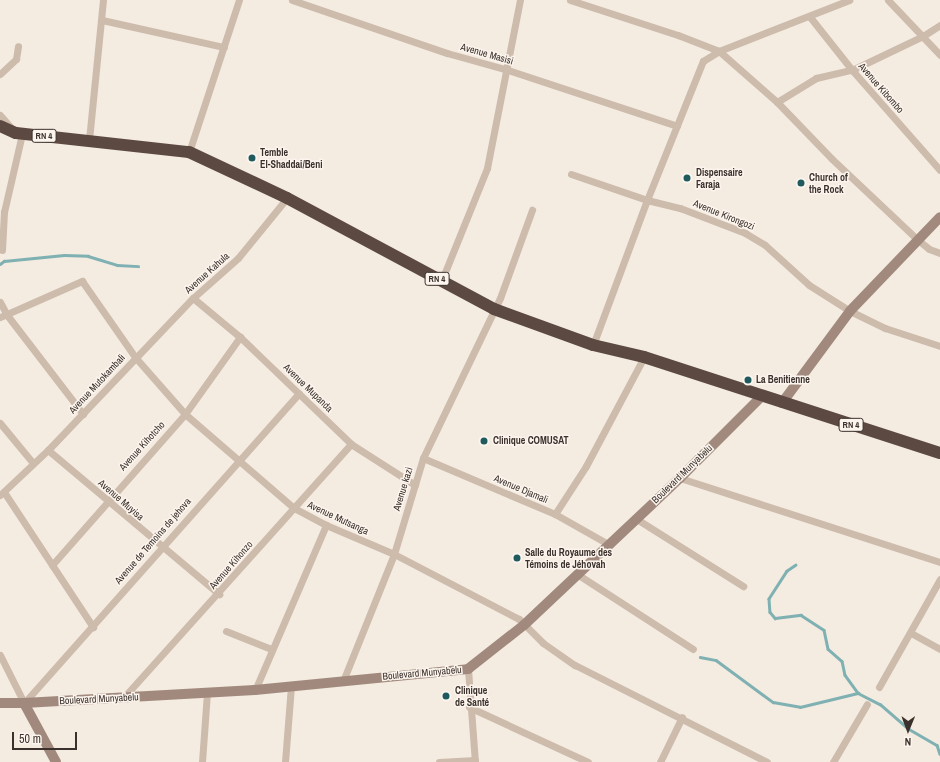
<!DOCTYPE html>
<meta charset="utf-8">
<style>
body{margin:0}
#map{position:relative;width:940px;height:762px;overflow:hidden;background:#f4ebe1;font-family:"Archivo Narrow",sans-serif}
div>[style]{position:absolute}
.stream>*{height:2.5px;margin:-1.25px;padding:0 1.25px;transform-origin:1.25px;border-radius:1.25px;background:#7fb0b2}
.street>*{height:7px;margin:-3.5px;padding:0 3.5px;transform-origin:3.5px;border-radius:3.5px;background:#cdbbac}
.secondary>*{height:10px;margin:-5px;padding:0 5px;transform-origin:5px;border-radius:5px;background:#a18a7d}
.highway>*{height:12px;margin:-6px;padding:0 6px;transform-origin:6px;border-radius:6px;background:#5c4a42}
.dots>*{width:11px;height:11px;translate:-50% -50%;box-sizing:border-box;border:2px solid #fbf5ee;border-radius:50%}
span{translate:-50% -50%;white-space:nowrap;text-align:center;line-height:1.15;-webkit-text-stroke:3px #fbf5ee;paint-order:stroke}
.shield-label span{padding:1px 3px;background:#fbf5ee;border:1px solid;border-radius:3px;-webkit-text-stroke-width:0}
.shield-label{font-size:9px;color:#3b302b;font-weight:700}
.street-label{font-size:10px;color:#3b302b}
.poi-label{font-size:10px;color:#3b302b;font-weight:700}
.left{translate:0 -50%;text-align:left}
.north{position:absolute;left:888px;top:710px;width:40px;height:40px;-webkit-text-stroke:3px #fbf5ee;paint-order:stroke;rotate:181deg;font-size:11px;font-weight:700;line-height:16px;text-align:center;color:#3b302b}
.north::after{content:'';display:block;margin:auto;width:14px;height:18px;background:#3b302b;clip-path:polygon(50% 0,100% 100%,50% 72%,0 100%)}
.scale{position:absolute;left:12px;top:732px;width:65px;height:18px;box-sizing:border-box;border:2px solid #3b302b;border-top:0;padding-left:5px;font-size:12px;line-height:14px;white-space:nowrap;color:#3b302b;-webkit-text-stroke:3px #fbf5ee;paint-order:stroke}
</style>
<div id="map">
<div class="stream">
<div style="left:0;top:264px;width:5px;rotate:-37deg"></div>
<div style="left:4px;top:261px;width:60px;rotate:-5.7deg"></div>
<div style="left:64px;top:255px;width:24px;rotate:2deg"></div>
<div style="left:88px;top:256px;width:30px;rotate:17deg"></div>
<div style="left:117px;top:265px;width:21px;rotate:3deg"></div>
<div style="left:796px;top:565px;width:11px;rotate:146deg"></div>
<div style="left:787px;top:571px;width:33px;rotate:123deg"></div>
<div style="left:769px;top:599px;width:13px;rotate:86deg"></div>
<div style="left:770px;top:612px;width:8px;rotate:50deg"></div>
<div style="left:775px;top:618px;width:26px;rotate:-7deg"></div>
<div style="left:801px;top:615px;width:27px;rotate:33deg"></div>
<div style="left:824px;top:630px;width:19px;rotate:78deg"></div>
<div style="left:828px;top:649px;width:18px;rotate:41deg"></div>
<div style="left:842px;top:661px;width:14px;rotate:78deg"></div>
<div style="left:845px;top:675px;width:22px;rotate:54deg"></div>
<div style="left:700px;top:657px;width:16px;rotate:11deg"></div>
<div style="left:716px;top:660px;width:71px;rotate:36.4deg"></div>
<div style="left:773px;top:702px;width:27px;rotate:10deg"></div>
<div style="left:800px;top:707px;width:60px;rotate:-13.6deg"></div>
<div style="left:858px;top:693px;width:25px;rotate:27deg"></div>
<div style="left:880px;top:704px;width:38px;rotate:41deg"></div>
<div style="left:909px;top:729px;width:32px;rotate:30deg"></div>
<div style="left:937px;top:745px;width:9px;rotate:72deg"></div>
</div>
<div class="street">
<div style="left:292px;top:0;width:164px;rotate:18.9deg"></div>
<div style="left:447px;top:53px;width:63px;rotate:15.6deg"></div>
<div style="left:508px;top:70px;width:178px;rotate:18.3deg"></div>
<div style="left:570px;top:0;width:114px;rotate:18deg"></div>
<div style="left:678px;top:35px;width:44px;rotate:21.3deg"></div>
<div style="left:719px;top:51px;width:77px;rotate:41.3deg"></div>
<div style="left:777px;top:102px;width:79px;rotate:46deg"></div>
<div style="left:832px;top:159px;width:118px;rotate:43.3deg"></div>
<div style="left:918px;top:240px;width:14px;rotate:39deg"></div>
<div style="left:929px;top:249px;width:12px;rotate:20deg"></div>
<div style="left:888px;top:0;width:76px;rotate:46.6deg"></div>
<div style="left:810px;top:17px;width:68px;rotate:51.6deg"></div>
<div style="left:852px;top:70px;width:133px;rotate:48.7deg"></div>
<div style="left:102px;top:20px;width:125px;rotate:12.5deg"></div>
<div style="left:0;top:74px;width:22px;rotate:-43deg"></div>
<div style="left:16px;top:59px;width:13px;rotate:-81deg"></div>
<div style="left:777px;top:102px;width:46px;rotate:-31.6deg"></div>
<div style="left:816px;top:78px;width:37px;rotate:-13deg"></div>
<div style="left:852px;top:70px;width:79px;rotate:-25.6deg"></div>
<div style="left:923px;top:36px;width:20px;rotate:-33deg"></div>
<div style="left:0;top:115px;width:18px;rotate:49deg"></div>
<div style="left:89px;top:140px;width:141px;rotate:-84.3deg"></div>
<div style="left:189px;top:152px;width:160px;rotate:-71.8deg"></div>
<div style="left:571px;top:174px;width:80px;rotate:18.9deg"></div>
<div style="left:647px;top:200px;width:34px;rotate:14deg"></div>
<div style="left:680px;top:208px;width:70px;rotate:21deg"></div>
<div style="left:745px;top:233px;width:23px;rotate:31deg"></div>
<div style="left:765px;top:245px;width:59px;rotate:42.3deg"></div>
<div style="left:809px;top:285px;width:49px;rotate:32.4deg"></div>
<div style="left:850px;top:311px;width:39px;rotate:26deg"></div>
<div style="left:885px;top:328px;width:58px;rotate:18.1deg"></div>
<div style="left:2px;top:250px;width:38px;rotate:-87deg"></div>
<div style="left:4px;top:212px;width:80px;rotate:-77deg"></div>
<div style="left:441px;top:282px;width:123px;rotate:-68deg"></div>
<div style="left:487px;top:168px;width:171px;rotate:-78.9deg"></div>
<div style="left:193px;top:298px;width:61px;rotate:39.7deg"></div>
<div style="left:240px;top:337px;width:154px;rotate:43.9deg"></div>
<div style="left:351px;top:444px;width:76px;rotate:32.6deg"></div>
<div style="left:0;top:302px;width:15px;rotate:62deg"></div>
<div style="left:7px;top:315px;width:125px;rotate:52.5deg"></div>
<div style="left:0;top:317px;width:90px;rotate:-23.7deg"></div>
<div style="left:82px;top:281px;width:93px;rotate:55.1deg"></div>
<div style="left:135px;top:357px;width:76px;rotate:48.7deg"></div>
<div style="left:185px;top:414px;width:144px;rotate:40.8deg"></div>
<div style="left:294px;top:508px;width:36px;rotate:28deg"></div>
<div style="left:326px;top:525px;width:74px;rotate:23.1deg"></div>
<div style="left:394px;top:554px;width:141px;rotate:27.5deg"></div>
<div style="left:519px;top:619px;width:34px;rotate:45deg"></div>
<div style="left:543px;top:643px;width:39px;rotate:35deg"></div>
<div style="left:575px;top:665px;width:215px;rotate:26.8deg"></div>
<div style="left:593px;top:345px;width:155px;rotate:-69.6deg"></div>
<div style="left:647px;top:200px;width:150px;rotate:-68.1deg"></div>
<div style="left:703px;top:61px;width:19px;rotate:-32deg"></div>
<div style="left:719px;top:51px;width:140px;rotate:-21.4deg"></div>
<div style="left:0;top:423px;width:52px;rotate:50.5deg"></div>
<div style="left:48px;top:450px;width:224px;rotate:40.1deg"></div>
<div style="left:423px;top:458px;width:143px;rotate:23deg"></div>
<div style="left:555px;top:514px;width:61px;rotate:29.5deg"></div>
<div style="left:680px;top:478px;width:273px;rotate:17.9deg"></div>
<div style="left:4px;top:492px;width:162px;rotate:56.6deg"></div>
<div style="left:0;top:495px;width:66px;rotate:-43.2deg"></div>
<div style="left:48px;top:450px;width:210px;rotate:-46.4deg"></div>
<div style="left:193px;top:298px;width:60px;rotate:-41.6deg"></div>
<div style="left:238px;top:258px;width:77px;rotate:-50.8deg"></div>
<div style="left:555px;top:514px;width:57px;rotate:-57.1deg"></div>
<div style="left:586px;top:466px;width:123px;rotate:-62deg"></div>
<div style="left:635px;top:518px;width:128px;rotate:32.2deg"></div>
<div style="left:52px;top:565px;width:201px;rotate:-48.6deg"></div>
<div style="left:185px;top:414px;width:95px;rotate:-54.5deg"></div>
<div style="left:577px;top:574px;width:138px;rotate:32.9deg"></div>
<div style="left:226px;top:631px;width:48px;rotate:21.8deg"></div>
<div style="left:911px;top:633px;width:33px;rotate:29deg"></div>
<div style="left:0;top:655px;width:54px;rotate:63.4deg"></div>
<div style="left:24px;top:703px;width:414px;rotate:-48.4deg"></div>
<div style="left:468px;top:669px;width:93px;rotate:85.7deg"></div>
<div style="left:343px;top:681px;width:137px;rotate:-68.1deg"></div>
<div style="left:394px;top:554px;width:100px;rotate:-73.2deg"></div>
<div style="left:423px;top:458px;width:178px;rotate:-64.3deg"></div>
<div style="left:500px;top:298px;width:94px;rotate:-70deg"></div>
<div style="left:879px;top:687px;width:124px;rotate:-60.5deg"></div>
<div style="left:255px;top:690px;width:180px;rotate:-66.7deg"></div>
<div style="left:124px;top:697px;width:340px;rotate:-48.1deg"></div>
<div style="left:469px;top:707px;width:131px;rotate:24.8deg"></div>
<div style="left:202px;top:762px;width:69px;rotate:-85.9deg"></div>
<div style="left:285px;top:762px;width:76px;rotate:-85.5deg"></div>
<div style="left:439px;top:762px;width:36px;rotate:-3deg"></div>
<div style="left:660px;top:762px;width:50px;rotate:-63.9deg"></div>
<div style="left:833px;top:762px;width:67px;rotate:-59.6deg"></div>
</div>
<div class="secondary">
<div style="left:782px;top:403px;width:114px;rotate:-53.5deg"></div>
<div style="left:850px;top:311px;width:130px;rotate:-46.2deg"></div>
<div style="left:0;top:703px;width:24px"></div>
<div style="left:24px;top:703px;width:231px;rotate:-3.2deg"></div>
<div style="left:255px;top:690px;width:214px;rotate:-5.6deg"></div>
<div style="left:468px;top:669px;width:71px;rotate:-38.2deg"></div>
<div style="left:524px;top:625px;width:214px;rotate:-43.3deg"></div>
<div style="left:680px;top:478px;width:116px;rotate:-45deg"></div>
<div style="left:24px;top:703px;width:67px;rotate:61.5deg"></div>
</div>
<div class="highway">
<div style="left:0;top:126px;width:17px;rotate:24deg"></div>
<div style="left:16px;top:133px;width:174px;rotate:6.3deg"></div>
<div style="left:189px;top:152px;width:108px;rotate:25.1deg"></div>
<div style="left:287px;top:198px;width:235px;rotate:28.2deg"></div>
<div style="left:494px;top:309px;width:105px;rotate:20deg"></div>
<div style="left:593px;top:345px;width:52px;rotate:13.2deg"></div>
<div style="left:644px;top:357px;width:311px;rotate:18deg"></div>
</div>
<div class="dots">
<div style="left:252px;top:158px;background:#1f5a5e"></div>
<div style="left:687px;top:178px;background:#1f5a5e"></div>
<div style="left:801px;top:183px;background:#1f5a5e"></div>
<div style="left:748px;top:380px;background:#1f5a5e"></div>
<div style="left:484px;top:441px;background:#1f5a5e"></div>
<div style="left:517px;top:558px;background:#1f5a5e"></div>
<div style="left:446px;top:696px;background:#1f5a5e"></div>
</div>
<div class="shield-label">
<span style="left:44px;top:136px">RN 4</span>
<span style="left:437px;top:279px">RN 4</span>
<span style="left:851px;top:425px">RN 4</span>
</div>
<div class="street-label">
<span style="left:487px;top:54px;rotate:16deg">Avenue Masisi</span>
<span style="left:881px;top:88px;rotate:49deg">Avenue Kibombo</span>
<span style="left:724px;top:215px;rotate:22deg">Avenue Kirongozi</span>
<span style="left:207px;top:273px;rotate:-42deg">Avenue Kahula</span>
<span style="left:97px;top:384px;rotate:-47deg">Avenue Mutokambali</span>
<span style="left:308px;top:388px;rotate:44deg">Avenue Mupanda</span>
<span style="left:142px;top:446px;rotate:-48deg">Avenue Kihotcho</span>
<span style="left:682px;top:474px;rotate:-44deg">Boulevard Munyabelu</span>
<span style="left:403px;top:489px;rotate:-73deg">Avenue kazi</span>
<span style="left:521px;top:489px;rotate:23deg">Avenue Djamali</span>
<span style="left:121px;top:500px;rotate:41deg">Avenue Muyisa</span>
<span style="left:338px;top:518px;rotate:25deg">Avenue Mutsanga</span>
<span style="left:153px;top:541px;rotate:-49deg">Avenue de Temoins de jehova</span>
<span style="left:231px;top:565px;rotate:-49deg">Avenue Kihonzo</span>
<span style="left:422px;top:673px;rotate:-5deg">Boulevard Munyabelu</span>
<span style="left:99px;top:699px;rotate:-3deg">Boulevard Munyabelu</span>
</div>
<div class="poi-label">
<span class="left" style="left:260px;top:158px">Temble<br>El-Shaddai/Beni</span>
<span class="left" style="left:696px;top:178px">Dispensaire<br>Faraja</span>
<span class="left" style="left:809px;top:183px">Church of<br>the Rock</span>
<span class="left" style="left:756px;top:380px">La Benitienne</span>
<span class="left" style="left:493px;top:441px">Clinique COMUSAT</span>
<span class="left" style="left:525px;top:558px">Salle du Royaume des<br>Témoins de Jéhovah</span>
<span class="left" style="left:455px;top:696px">Clinique<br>de Santé</span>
</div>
<div class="north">N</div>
<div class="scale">50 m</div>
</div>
